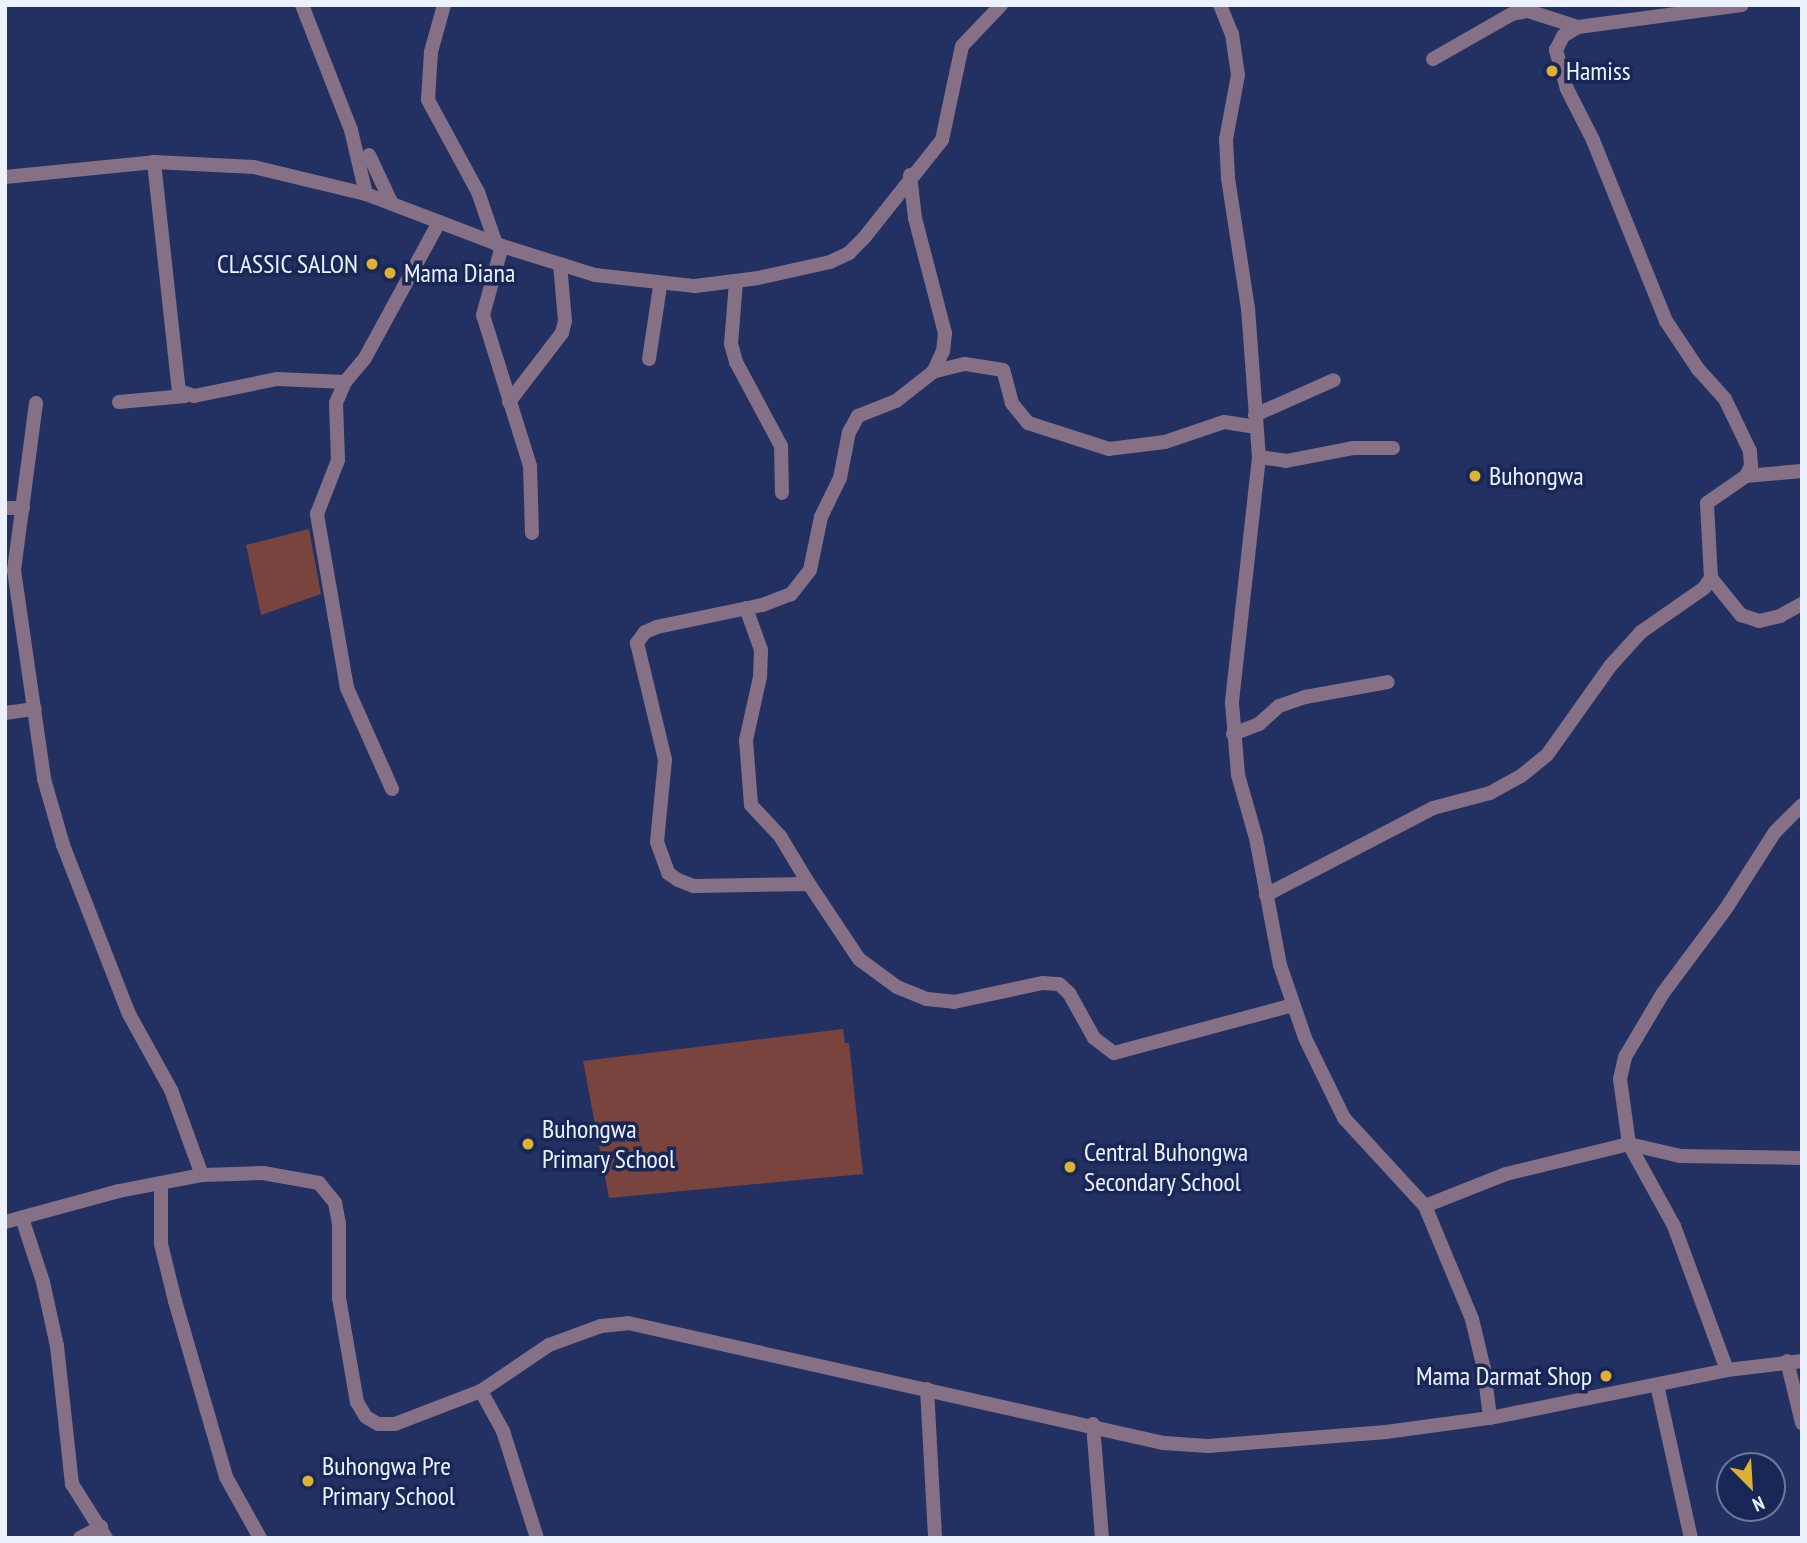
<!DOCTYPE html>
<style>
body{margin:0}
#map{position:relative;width:1807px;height:1543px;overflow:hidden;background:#223162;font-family:"PT Sans Narrow",sans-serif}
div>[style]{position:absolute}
.green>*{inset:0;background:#78443d}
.minor>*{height:14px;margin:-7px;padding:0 7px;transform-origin:7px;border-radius:7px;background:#867085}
.dots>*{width:19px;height:19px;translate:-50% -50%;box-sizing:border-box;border:4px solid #192756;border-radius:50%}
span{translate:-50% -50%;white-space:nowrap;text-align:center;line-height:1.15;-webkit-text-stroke:7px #192756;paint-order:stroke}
.poi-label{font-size:26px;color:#ecf1fe}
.left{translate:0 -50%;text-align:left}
.right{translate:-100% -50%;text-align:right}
.frame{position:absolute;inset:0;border:7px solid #ecf1fe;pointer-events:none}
.north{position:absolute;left:1716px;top:1452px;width:70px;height:70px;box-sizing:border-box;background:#192756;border:2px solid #6d7899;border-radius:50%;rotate:156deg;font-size:19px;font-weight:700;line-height:28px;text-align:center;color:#ecf1fe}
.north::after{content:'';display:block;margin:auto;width:24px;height:32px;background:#ddb133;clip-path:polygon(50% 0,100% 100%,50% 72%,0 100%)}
</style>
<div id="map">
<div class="green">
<div style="clip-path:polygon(309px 529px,321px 594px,261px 615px,246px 545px)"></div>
<div style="clip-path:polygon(843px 1029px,845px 1043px,849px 1043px,863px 1174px,609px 1198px,583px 1061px)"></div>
</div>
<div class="minor">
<div style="left:302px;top:5px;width:134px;rotate:68.6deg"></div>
<div style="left:351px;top:130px;width:66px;rotate:76.8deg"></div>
<div style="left:444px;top:5px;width:49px;rotate:105.5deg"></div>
<div style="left:431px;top:52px;width:48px;rotate:93.6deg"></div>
<div style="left:428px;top:100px;width:105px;rotate:61.5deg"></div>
<div style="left:478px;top:192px;width:55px;rotate:70.9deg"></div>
<div style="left:1220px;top:5px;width:31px;rotate:68deg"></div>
<div style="left:1232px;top:34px;width:41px;rotate:81.7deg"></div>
<div style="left:1238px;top:75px;width:65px;rotate:100.6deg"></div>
<div style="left:1226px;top:139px;width:39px;rotate:87deg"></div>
<div style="left:1228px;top:178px;width:132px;rotate:81.3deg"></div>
<div style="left:1248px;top:308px;width:149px;rotate:85.8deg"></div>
<div style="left:1259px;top:457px;width:247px;rotate:96.3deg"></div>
<div style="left:1232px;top:703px;width:72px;rotate:85.2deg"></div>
<div style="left:1238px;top:775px;width:66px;rotate:74.1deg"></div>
<div style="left:1256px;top:838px;width:129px;rotate:79.3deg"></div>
<div style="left:1280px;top:965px;width:77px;rotate:71.1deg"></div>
<div style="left:1305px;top:1038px;width:89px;rotate:64deg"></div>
<div style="left:1344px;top:1118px;width:120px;rotate:47.4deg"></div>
<div style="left:1425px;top:1206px;width:122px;rotate:67.4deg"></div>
<div style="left:1472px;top:1319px;width:51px;rotate:76.5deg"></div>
<div style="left:1484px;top:1369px;width:49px;rotate:83deg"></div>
<div style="left:1433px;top:59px;width:91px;rotate:-29.7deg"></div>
<div style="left:1512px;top:14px;width:16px;rotate:-11deg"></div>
<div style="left:1528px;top:11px;width:52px;rotate:17.7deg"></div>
<div style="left:369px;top:155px;width:54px;rotate:64.9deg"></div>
<div style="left:154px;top:162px;width:230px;rotate:83.8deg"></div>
<div style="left:179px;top:391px;width:16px;rotate:18deg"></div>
<div style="left:194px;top:396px;width:85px;rotate:-11.6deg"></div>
<div style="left:277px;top:379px;width:68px;rotate:2.5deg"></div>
<div style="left:910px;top:175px;width:43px;rotate:83.4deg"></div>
<div style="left:915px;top:218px;width:119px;rotate:75.4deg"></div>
<div style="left:945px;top:333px;width:18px;rotate:96deg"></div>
<div style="left:943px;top:351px;width:23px;rotate:115deg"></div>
<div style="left:5px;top:177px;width:150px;rotate:-5.7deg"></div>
<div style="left:154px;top:162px;width:100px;rotate:2.9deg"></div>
<div style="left:254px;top:167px;width:115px;rotate:13.6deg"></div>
<div style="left:366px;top:194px;width:146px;rotate:20.9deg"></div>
<div style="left:502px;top:246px;width:97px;rotate:17.3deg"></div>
<div style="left:595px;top:275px;width:101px;rotate:6.3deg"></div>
<div style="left:695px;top:286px;width:64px;rotate:-7.2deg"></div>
<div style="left:758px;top:278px;width:74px;rotate:-12.5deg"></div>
<div style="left:830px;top:262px;width:21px;rotate:-25deg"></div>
<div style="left:849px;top:253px;width:21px;rotate:-45deg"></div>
<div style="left:864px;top:238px;width:125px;rotate:-51.5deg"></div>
<div style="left:942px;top:140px;width:96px;rotate:-78deg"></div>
<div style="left:962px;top:46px;width:57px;rotate:-46.4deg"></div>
<div style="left:502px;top:246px;width:72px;rotate:105.4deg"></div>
<div style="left:483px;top:315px;width:158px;rotate:72.7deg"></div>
<div style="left:530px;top:466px;width:67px;rotate:88.3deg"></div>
<div style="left:736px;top:282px;width:62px;rotate:94.6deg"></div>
<div style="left:731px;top:344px;width:19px;rotate:74deg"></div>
<div style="left:736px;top:362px;width:95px;rotate:61.8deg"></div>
<div style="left:781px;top:446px;width:47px;rotate:88.8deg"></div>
<div style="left:649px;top:359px;width:74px;rotate:-81.4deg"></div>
<div style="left:119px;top:402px;width:66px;rotate:-5.2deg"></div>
<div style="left:509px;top:402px;width:87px;rotate:-52.5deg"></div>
<div style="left:562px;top:333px;width:12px;rotate:-76deg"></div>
<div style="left:565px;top:321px;width:57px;rotate:-95deg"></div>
<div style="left:36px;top:403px;width:168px;rotate:97.5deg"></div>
<div style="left:14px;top:570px;width:211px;rotate:81.8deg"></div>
<div style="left:44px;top:779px;width:69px;rotate:73.9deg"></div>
<div style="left:63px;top:845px;width:181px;rotate:68.7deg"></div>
<div style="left:129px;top:1014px;width:87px;rotate:61.1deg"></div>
<div style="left:171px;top:1090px;width:90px;rotate:70deg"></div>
<div style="left:1255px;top:415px;width:86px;rotate:-23.9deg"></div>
<div style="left:1256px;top:427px;width:32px;rotate:-171deg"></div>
<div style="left:1224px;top:422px;width:62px;rotate:161.3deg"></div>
<div style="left:1165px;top:442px;width:56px;rotate:172.9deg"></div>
<div style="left:1109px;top:449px;width:85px;rotate:-162.2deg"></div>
<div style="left:1028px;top:423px;width:26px;rotate:-129deg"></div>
<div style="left:1012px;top:403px;width:34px;rotate:-105deg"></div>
<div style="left:1003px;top:370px;width:39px;rotate:-171deg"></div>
<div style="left:964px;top:364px;width:32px;rotate:166deg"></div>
<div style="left:933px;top:372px;width:47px;rotate:141.9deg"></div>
<div style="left:896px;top:401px;width:41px;rotate:158.5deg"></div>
<div style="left:858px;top:416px;width:18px;rotate:119deg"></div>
<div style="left:849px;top:432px;width:47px;rotate:101.1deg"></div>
<div style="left:840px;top:478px;width:43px;rotate:116deg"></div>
<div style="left:821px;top:517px;width:54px;rotate:101.7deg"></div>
<div style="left:810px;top:570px;width:31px;rotate:128deg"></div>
<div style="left:791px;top:594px;width:31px;rotate:159deg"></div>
<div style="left:762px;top:605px;width:107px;rotate:168.2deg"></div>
<div style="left:657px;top:627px;width:13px;rotate:157deg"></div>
<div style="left:645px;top:632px;width:14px;rotate:126deg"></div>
<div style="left:637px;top:643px;width:120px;rotate:76.5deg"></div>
<div style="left:665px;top:760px;width:82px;rotate:95.6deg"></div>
<div style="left:657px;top:842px;width:33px;rotate:70deg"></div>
<div style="left:668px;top:873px;width:12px;rotate:35deg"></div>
<div style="left:678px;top:880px;width:17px;rotate:21deg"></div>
<div style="left:694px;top:886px;width:115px;rotate:-1deg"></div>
<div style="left:809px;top:884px;width:90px;rotate:56.3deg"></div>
<div style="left:859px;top:959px;width:47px;rotate:36.4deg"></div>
<div style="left:897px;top:987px;width:32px;rotate:22deg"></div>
<div style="left:927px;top:999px;width:27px;rotate:6deg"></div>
<div style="left:954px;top:1002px;width:91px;rotate:-12.1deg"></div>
<div style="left:1043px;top:983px;width:16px;rotate:4deg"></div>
<div style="left:1059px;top:984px;width:13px;rotate:42deg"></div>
<div style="left:1069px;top:993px;width:51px;rotate:60.9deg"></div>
<div style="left:1094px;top:1038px;width:25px;rotate:37deg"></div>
<div style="left:1114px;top:1053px;width:185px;rotate:-15deg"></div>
<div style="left:1259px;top:457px;width:27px;rotate:8deg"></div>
<div style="left:1286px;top:461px;width:68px;rotate:-11deg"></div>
<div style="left:1353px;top:448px;width:40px"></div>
<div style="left:1746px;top:476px;width:56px;rotate:-5.1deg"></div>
<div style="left:5px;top:508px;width:18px"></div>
<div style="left:1711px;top:578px;width:48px;rotate:51deg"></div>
<div style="left:1741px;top:615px;width:19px;rotate:18deg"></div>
<div style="left:1759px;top:621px;width:22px;rotate:-13deg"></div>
<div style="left:1780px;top:616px;width:25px;rotate:-29deg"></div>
<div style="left:746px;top:608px;width:45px;rotate:70.3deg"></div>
<div style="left:761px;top:650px;width:27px;rotate:92deg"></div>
<div style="left:760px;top:677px;width:65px;rotate:102.5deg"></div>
<div style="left:746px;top:740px;width:65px;rotate:85.6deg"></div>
<div style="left:751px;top:805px;width:42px;rotate:46.9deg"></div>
<div style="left:780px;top:836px;width:56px;rotate:58.9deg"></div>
<div style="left:5px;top:713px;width:30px;rotate:-8deg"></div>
<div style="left:1233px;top:734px;width:28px;rotate:-21deg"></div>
<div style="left:1259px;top:724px;width:27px;rotate:-42deg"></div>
<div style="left:1279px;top:706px;width:28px;rotate:-19deg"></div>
<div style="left:1305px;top:697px;width:84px;rotate:-10.2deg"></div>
<div style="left:392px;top:789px;width:111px;rotate:-114deg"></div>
<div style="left:347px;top:688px;width:177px;rotate:-99.8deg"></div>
<div style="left:317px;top:514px;width:58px;rotate:-68.7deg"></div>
<div style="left:338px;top:460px;width:57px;rotate:-92deg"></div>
<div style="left:336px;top:403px;width:23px;rotate:-67deg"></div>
<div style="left:345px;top:382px;width:31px;rotate:-50deg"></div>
<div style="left:365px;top:358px;width:155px;rotate:-61.4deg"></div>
<div style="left:1266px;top:895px;width:188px;rotate:-27.5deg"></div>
<div style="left:1433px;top:808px;width:59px;rotate:-14.7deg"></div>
<div style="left:1490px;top:793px;width:35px;rotate:-29deg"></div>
<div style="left:1521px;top:776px;width:33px;rotate:-39deg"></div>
<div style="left:1547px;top:755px;width:110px;rotate:-54.6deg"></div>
<div style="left:1611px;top:665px;width:45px;rotate:-47.7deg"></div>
<div style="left:1641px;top:632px;width:77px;rotate:-34.9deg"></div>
<div style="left:1704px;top:588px;width:12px;rotate:-55deg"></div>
<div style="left:1711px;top:578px;width:75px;rotate:-93.1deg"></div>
<div style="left:1707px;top:503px;width:47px;rotate:-34.7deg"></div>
<div style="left:1746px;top:476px;width:11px;rotate:-63deg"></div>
<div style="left:1751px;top:466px;width:15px;rotate:-94deg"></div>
<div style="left:1750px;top:451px;width:58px;rotate:-115.7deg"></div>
<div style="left:1725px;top:399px;width:40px;rotate:-132deg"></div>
<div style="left:1698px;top:369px;width:58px;rotate:-123.7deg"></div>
<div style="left:1666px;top:321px;width:195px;rotate:-112deg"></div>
<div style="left:1593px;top:140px;width:57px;rotate:-117deg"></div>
<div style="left:1567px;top:89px;width:41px;rotate:-105.8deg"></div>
<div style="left:1556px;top:50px;width:16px;rotate:-63deg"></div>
<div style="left:1563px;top:36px;width:17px;rotate:-31deg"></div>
<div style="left:1578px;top:27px;width:165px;rotate:-7.6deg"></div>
<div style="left:161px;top:1183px;width:61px;rotate:90deg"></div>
<div style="left:161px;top:1244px;width:59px;rotate:76.2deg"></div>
<div style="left:175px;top:1301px;width:183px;rotate:73.8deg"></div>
<div style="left:226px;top:1477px;width:70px;rotate:60.9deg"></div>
<div style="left:1425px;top:1206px;width:87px;rotate:-21.6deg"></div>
<div style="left:1506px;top:1174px;width:127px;rotate:-13.7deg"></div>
<div style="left:1629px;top:1144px;width:52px;rotate:13.2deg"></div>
<div style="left:1680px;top:1156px;width:122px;rotate:0.9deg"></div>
<div style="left:22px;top:1218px;width:67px;rotate:71.8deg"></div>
<div style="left:43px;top:1282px;width:66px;rotate:77.7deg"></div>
<div style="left:57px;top:1346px;width:139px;rotate:83.8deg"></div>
<div style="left:72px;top:1484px;width:64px;rotate:57.8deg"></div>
<div style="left:5px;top:1222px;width:118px;rotate:-15.2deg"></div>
<div style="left:119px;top:1191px;width:85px;rotate:-10.9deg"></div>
<div style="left:202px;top:1175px;width:61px;rotate:-1.9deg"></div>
<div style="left:263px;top:1173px;width:57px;rotate:10.1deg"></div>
<div style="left:319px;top:1183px;width:26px;rotate:51deg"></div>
<div style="left:335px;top:1203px;width:20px;rotate:79deg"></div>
<div style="left:339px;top:1223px;width:75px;rotate:90deg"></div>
<div style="left:339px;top:1298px;width:106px;rotate:80.2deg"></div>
<div style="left:357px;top:1402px;width:17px;rotate:59deg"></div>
<div style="left:366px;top:1417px;width:14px;rotate:30deg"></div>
<div style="left:378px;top:1424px;width:17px"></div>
<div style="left:395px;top:1424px;width:92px;rotate:-21deg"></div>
<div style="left:481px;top:1391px;width:82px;rotate:-34.1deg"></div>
<div style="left:549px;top:1345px;width:55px;rotate:-20.1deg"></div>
<div style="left:601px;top:1326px;width:27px;rotate:-6deg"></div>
<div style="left:628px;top:1323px;width:548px;rotate:12.64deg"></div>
<div style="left:1163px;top:1443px;width:45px;rotate:3.8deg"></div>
<div style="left:1208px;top:1446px;width:179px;rotate:-4.5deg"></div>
<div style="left:1386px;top:1432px;width:105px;rotate:-7.7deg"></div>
<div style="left:1490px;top:1418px;width:242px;rotate:-11.4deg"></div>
<div style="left:1727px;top:1370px;width:76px;rotate:-6.8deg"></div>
<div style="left:1787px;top:1361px;width:64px;rotate:76.4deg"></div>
<div style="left:1727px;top:1370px;width:153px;rotate:-110.2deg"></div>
<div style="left:1674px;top:1226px;width:94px;rotate:-118.8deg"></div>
<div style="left:1629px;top:1144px;width:66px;rotate:-97.9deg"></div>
<div style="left:1620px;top:1079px;width:23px;rotate:-77deg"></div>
<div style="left:1625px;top:1057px;width:74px;rotate:-59.3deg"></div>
<div style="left:1663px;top:993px;width:107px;rotate:-53.3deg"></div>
<div style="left:1727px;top:907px;width:89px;rotate:-57.4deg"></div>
<div style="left:1775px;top:832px;width:38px;rotate:-45deg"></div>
<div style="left:1657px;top:1385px;width:157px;rotate:77.5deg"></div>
<div style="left:927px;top:1389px;width:149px;rotate:86.9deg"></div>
<div style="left:481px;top:1391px;width:46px;rotate:61.2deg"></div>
<div style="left:503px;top:1431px;width:112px;rotate:72.4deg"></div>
<div style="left:1093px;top:1424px;width:114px;rotate:85.5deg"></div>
<div style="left:80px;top:1538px;width:24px;rotate:-28deg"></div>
</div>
<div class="dots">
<div style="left:1552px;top:71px;background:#ddb133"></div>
<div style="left:372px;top:264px;background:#ddb133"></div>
<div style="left:390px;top:273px;background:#ddb133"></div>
<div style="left:1475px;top:476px;background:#ddb133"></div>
<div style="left:528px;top:1144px;background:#ddb133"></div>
<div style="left:1070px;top:1167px;background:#ddb133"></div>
<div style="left:1606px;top:1376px;background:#ddb133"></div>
<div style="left:308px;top:1481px;background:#ddb133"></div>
</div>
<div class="poi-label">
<span class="left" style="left:1566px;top:71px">Hamiss</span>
<span class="right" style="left:358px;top:264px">CLASSIC SALON</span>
<span class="left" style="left:404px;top:273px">Mama Diana</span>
<span class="left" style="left:1489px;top:476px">Buhongwa</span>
<span class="left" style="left:542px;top:1144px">Buhongwa<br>Primary School</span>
<span class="left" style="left:1084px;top:1167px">Central Buhongwa<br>Secondary School</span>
<span class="right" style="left:1592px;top:1376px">Mama Darmat Shop</span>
<span class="left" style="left:322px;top:1481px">Buhongwa Pre<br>Primary School</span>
</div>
<div class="frame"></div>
<div class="north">N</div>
</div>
